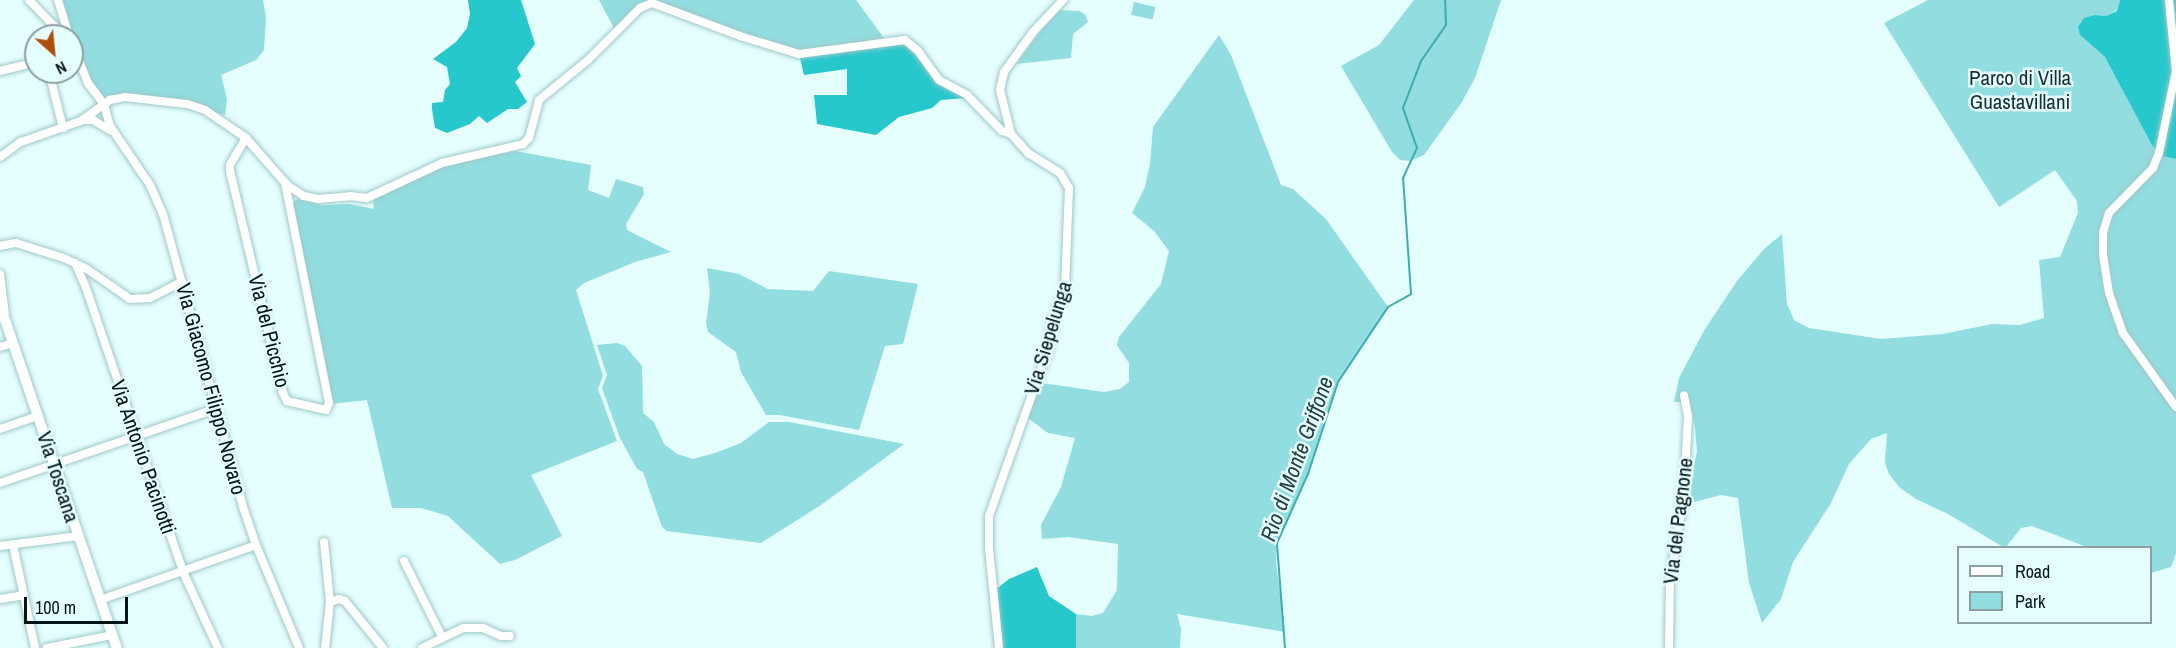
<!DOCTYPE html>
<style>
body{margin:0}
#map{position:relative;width:2176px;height:648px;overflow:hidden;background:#e5fefe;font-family:"Archivo Narrow",sans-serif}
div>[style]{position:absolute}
.green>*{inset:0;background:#92dddf;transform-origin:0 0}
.forest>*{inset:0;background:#26c8cc}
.stream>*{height:2px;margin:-1px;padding:0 1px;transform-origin:1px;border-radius:1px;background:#3eadaf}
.roads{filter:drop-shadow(0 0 2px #9fc8c9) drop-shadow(0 0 2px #9fc8c9)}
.minor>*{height:8px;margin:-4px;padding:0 4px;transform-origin:4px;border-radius:4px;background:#fff}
.major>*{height:10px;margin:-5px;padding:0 5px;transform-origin:5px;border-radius:5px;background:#fff}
span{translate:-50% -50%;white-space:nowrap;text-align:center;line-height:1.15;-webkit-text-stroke:5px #e5fefe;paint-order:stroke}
.park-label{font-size:21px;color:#172f30}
.street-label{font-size:21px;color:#051415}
.water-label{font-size:22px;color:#253e3f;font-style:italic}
.legend{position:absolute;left:1957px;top:546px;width:195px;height:78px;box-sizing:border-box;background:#e5fefe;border:2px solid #8ba0a1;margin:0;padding:8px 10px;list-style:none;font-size:18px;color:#051415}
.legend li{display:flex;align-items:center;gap:12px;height:30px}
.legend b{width:30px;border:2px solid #8ba0a1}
.north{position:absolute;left:24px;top:24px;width:60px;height:60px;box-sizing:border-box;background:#e5fefe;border:2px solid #8ba0a1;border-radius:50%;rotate:153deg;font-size:16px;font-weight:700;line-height:24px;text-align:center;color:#051415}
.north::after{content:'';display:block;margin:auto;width:21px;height:27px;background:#b04f0c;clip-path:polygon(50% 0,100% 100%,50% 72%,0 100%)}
.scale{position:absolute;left:24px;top:597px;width:104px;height:27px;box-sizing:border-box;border:3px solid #051415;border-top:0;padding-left:8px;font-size:18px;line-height:21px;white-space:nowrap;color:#051415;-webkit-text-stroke:4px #e5fefe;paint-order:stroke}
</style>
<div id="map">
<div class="green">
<div style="clip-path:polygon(61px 0,263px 0,266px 17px,264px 50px,256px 60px,221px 75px,227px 99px,225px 115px,146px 97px,95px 100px)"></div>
<div style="clip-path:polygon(599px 0,856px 0,884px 38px,805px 52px,650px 6px,641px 7px,616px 32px)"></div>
<div style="clip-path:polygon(1414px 0,1501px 0,1475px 78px,1462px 102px,1424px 155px,1410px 161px,1400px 160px,1392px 152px,1341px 66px,1379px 45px)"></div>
<div style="clip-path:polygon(1928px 0,2120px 0,2117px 10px,2106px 16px,2095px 15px,2080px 35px,2105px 57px,2163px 156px,2176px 159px,2176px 554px,2171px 567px,2151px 573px,2150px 548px,2087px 547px,2032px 526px,2021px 528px,2006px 547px,2003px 547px,1948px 514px,1916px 499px,1899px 487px,1889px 474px,1885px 463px,1887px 433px,1871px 439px,1849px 464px,1831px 503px,1793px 562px,1781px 599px,1762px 623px,1749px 583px,1738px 498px,1721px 495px,1687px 504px,1697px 451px,1695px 428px,1692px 412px,1684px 402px,1674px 402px,1679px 378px,1705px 329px,1737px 281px,1764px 249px,1782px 234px,1787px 304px,1794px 320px,1809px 328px,1881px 339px,1943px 334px,1992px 324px,2020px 325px,2044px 318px,2039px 260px,2060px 257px,2078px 213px,2077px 201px,2055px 170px,1999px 207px,1884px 23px)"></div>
<div style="left:1134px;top:2px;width:22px;height:13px;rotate:13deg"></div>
<div style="clip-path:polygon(1060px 10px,1079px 11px,1085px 14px,1088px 22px,1073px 34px,1071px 58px,1016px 64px,1043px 28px)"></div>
<div style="clip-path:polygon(1219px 35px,1231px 55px,1281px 185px,1293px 189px,1326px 219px,1388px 307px,1338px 382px,1308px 474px,1277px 543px,1276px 562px,1285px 632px,1177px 614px,1181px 629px,1180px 648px,1076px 648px,1076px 614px,1092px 616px,1103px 613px,1117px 590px,1118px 544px,1068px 537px,1042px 539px,1041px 525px,1061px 487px,1075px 438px,1048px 433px,1028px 418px,1042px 383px,1104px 392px,1120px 389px,1129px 382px,1129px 363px,1117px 345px,1119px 337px,1161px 284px,1169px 251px,1154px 231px,1132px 213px,1145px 187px,1150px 164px,1153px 127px)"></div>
<div style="clip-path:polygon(515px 151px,591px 165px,588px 190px,609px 198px,616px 179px,643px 187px,644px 194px,626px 224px,627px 230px,671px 252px,635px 262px,584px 283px,576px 290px,603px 376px,598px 389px,617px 441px,531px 475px,562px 536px,515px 560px,500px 564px,448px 516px,421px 508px,392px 508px,367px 400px,331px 404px,289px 207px,297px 199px,321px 205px,349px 204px,374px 209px,373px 199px,439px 166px)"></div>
<div style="clip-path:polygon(707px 268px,739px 274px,768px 289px,813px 291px,829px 271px,918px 284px,903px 344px,885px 346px,859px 430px,780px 415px,766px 415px,741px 372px,736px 352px,708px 332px,706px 323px,710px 293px)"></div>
<div style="clip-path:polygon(617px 343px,625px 346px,642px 366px,643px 413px,654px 422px,664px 444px,677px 454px,693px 459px,715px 453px,741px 443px,769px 422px,789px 422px,904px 444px,821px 505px,761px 543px,667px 531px,662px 527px,643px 472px,637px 469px,620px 438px,602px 388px,607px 375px,597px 345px)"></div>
</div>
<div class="forest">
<div style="clip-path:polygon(468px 0,521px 0,535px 44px,517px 68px,521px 76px,515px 82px,527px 102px,518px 109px,508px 109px,487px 123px,479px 116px,470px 124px,447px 133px,435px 128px,432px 109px,432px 103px,443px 102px,445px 90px,450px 84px,447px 67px,433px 59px,456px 42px,467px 28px,470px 14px)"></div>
<div style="clip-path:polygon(2120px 0,2176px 0,2176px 159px,2163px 156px,2152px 145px,2105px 57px,2080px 35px,2078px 27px,2084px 18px,2095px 15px,2106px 16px,2117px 11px)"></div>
<div style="clip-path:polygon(905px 40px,931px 71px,965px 98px,941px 100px,932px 108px,899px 117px,876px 135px,817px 124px,814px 95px,847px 95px,847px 69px,804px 75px,799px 54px)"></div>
<div style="clip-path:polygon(1037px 567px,1049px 596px,1076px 614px,1076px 648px,1001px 648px,994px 591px,1009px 579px)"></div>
</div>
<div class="stream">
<div style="left:1285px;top:648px;width:105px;rotate:-94.4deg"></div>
<div style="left:1277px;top:543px;width:76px;rotate:-65.8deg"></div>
<div style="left:1308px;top:474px;width:97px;rotate:-71.9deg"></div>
<div style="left:1338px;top:382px;width:90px;rotate:-56.3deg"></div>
<div style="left:1388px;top:307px;width:26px;rotate:-29deg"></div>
<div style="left:1411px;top:294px;width:116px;rotate:-93.9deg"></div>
<div style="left:1403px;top:178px;width:33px;rotate:-65deg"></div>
<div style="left:1417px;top:148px;width:42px;rotate:-109.3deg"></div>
<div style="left:1403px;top:108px;width:50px;rotate:-69deg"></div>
<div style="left:1421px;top:61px;width:44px;rotate:-55.2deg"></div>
<div style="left:1446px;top:25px;width:25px;rotate:-92deg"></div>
</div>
<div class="roads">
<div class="minor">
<div style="left:29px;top:0;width:35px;rotate:46deg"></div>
<div style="left:53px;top:25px;width:19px;rotate:36deg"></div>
<div style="left:58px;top:0;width:38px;rotate:73deg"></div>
<div style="left:2169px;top:0;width:71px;rotate:84.4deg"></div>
<div style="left:2176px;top:71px;width:84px;rotate:101.7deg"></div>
<div style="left:2159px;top:153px;width:16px;rotate:112deg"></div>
<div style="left:2153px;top:168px;width:63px;rotate:134.4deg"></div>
<div style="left:2109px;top:213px;width:21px;rotate:107deg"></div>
<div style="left:2103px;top:233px;width:22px;rotate:90deg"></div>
<div style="left:2103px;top:255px;width:38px;rotate:81deg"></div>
<div style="left:2109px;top:293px;width:42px;rotate:70.7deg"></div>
<div style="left:2123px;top:333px;width:91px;rotate:54.4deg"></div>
<div style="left:72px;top:43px;width:43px;rotate:68.2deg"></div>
<div style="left:88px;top:83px;width:26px;rotate:53deg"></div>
<div style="left:0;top:71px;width:37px;rotate:-14deg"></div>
<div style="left:49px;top:72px;width:58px;rotate:76deg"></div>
<div style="left:104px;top:104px;width:23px;rotate:75deg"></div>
<div style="left:110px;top:126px;width:71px;rotate:55.9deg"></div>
<div style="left:150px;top:185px;width:32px;rotate:66deg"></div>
<div style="left:163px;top:214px;width:304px;rotate:74.7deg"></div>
<div style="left:243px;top:507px;width:40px;rotate:71.1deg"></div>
<div style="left:256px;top:545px;width:112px;rotate:67.3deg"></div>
<div style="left:82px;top:120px;width:11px"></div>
<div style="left:93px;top:120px;width:21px;rotate:31deg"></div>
<div style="left:246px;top:138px;width:31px;rotate:121deg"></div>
<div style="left:230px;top:165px;width:6px;rotate:90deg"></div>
<div style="left:230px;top:171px;width:228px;rotate:76.6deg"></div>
<div style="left:283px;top:393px;width:9px;rotate:63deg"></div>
<div style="left:287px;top:401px;width:40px;rotate:13deg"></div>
<div style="left:326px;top:410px;width:8px;rotate:-67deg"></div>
<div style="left:329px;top:403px;width:225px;rotate:-101.3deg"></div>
<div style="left:0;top:157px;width:26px;rotate:-36deg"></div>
<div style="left:21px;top:142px;width:64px;rotate:-19.3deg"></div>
<div style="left:81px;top:121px;width:36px;rotate:-36deg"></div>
<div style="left:110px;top:100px;width:15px;rotate:-11deg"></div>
<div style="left:125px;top:97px;width:62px;rotate:6.4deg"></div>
<div style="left:187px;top:104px;width:19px;rotate:18deg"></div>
<div style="left:205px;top:110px;width:50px;rotate:34.3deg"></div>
<div style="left:246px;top:138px;width:62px;rotate:48.9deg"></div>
<div style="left:287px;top:185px;width:20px;rotate:33deg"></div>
<div style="left:304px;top:196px;width:14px;rotate:12deg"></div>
<div style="left:318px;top:199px;width:32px;rotate:-5deg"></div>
<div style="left:350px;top:196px;width:17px;rotate:7deg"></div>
<div style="left:367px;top:198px;width:83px;rotate:-25deg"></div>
<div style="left:442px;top:163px;width:83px;rotate:-13.2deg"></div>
<div style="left:523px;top:144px;width:8px;rotate:-45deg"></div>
<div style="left:529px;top:138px;width:39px;rotate:-75deg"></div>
<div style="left:539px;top:100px;width:63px;rotate:-39.2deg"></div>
<div style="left:588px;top:60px;width:74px;rotate:-45deg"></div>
<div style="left:640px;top:8px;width:13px;rotate:-23deg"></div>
<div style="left:652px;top:3px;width:97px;rotate:20.5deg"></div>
<div style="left:743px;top:37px;width:59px;rotate:16.9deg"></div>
<div style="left:799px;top:54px;width:107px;rotate:-7.5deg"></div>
<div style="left:905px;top:40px;width:17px;rotate:40deg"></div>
<div style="left:918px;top:51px;width:36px;rotate:54deg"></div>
<div style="left:939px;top:80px;width:32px;rotate:28deg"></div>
<div style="left:967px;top:95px;width:50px;rotate:45.8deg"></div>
<div style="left:1002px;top:131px;width:9px;rotate:18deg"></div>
<div style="left:0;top:246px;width:16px;rotate:-11deg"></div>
<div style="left:16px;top:243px;width:50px;rotate:17.4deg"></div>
<div style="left:64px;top:258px;width:25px;rotate:26deg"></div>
<div style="left:87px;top:269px;width:52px;rotate:34.9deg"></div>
<div style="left:130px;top:299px;width:20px;rotate:-3deg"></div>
<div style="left:150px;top:298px;width:36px;rotate:-27deg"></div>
<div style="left:75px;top:263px;width:27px;rotate:66deg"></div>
<div style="left:86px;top:288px;width:300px;rotate:71.1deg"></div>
<div style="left:183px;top:572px;width:84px;rotate:65.3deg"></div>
<div style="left:0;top:274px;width:39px;rotate:83deg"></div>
<div style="left:0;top:347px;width:14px;rotate:-17deg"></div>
<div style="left:0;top:429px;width:40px;rotate:-18.9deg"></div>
<div style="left:0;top:483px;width:227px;rotate:-19deg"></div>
<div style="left:324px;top:542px;width:60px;rotate:84.3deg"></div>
<div style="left:13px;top:545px;width:105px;rotate:77.9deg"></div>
<div style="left:0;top:546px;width:79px;rotate:-7.3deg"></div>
<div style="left:404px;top:561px;width:85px;rotate:63.4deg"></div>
<div style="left:0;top:599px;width:24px;rotate:-9deg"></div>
<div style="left:100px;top:600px;width:165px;rotate:-19.4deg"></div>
<div style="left:47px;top:648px;width:66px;rotate:-11.3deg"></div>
<div style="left:325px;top:648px;width:46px;rotate:-83.8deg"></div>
<div style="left:330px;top:602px;width:9px;rotate:-18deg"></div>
<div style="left:339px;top:599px;width:6px;rotate:18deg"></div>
<div style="left:345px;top:601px;width:60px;rotate:51deg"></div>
<div style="left:422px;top:648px;width:46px;rotate:-26deg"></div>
<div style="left:463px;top:628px;width:20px"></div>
<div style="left:483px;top:628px;width:20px;rotate:24deg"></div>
<div style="left:501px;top:636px;width:9px"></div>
<div style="left:999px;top:648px;width:101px;rotate:-95.7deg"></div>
<div style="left:989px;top:547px;width:31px;rotate:-90deg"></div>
<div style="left:989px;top:516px;width:177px;rotate:-70.5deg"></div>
<div style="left:1048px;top:349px;width:24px;rotate:-81deg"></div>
<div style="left:1052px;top:325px;width:39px;rotate:-71deg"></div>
<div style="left:1065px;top:288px;width:100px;rotate:-87.7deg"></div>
<div style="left:1069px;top:188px;width:17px;rotate:-121deg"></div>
<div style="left:1060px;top:173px;width:36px;rotate:-148deg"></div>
<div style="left:1029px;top:154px;width:27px;rotate:-132deg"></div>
<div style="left:1011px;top:134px;width:45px;rotate:-104deg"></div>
<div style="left:1000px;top:90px;width:18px;rotate:-77deg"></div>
<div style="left:1004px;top:72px;width:49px;rotate:-54.1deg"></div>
<div style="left:1033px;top:32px;width:44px;rotate:-46.8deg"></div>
<div style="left:1669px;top:648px;width:68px;rotate:-89.2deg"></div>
<div style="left:1670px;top:580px;width:81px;rotate:-80.8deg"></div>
<div style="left:1683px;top:500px;width:46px;rotate:-86.3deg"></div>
<div style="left:1686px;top:454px;width:38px;rotate:-87deg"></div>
<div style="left:1688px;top:416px;width:21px;rotate:-101deg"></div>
</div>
<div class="major">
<div style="left:0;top:305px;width:362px;rotate:71.2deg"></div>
</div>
</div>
<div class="park-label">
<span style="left:2020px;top:90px">Parco di Villa<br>Guastavillani</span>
</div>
<div class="street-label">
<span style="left:269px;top:331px;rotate:76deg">Via del Picchio</span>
<span style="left:1048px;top:338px;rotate:-73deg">Via Siepelunga</span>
<span style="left:211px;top:389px;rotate:75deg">Via Giacomo Filippo Novaro</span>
<span style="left:143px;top:457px;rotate:71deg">Via Antonio Pacinotti</span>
<span style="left:58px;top:477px;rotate:72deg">Via Toscana</span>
<span style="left:1678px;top:521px;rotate:-83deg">Via del Pagnone</span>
</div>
<div class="water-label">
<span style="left:1297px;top:459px;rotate:-70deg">Rio di Monte Griffone</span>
</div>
<ul class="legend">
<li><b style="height:8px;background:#fff"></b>Road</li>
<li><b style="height:16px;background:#92dddf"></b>Park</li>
</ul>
<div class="north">N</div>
<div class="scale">100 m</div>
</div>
